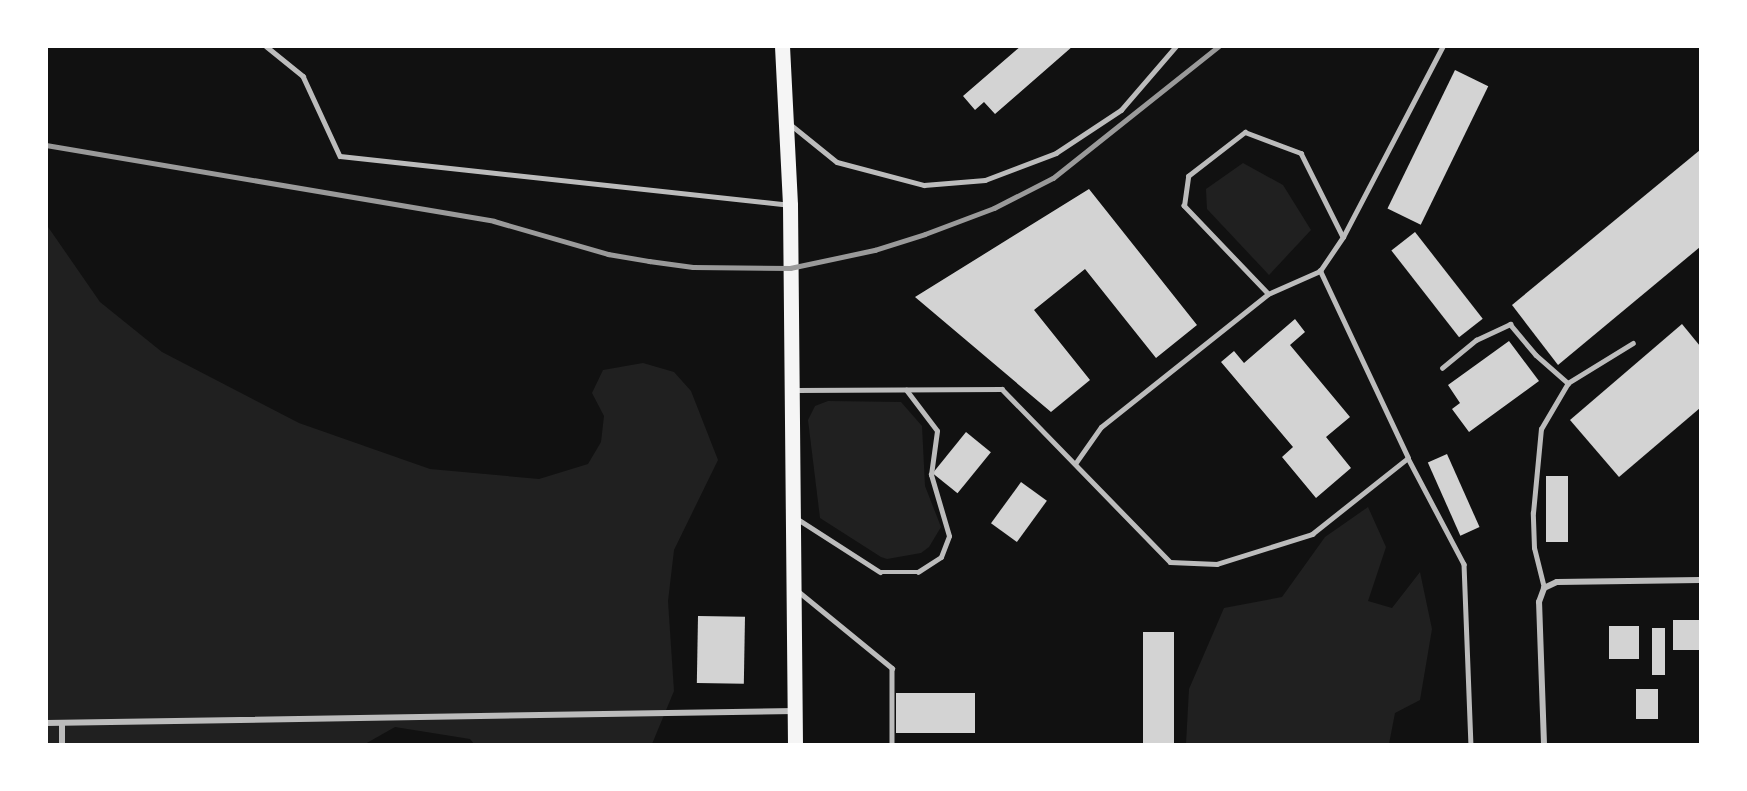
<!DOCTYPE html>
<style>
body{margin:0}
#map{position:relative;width:1747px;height:791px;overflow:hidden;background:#111;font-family:"Noto Sans",sans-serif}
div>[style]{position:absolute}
.green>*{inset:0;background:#202020}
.building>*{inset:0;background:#d3d3d3;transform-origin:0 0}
.service>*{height:4.5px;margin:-2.25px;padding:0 2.25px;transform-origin:2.25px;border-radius:2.25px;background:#bcbcbc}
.minor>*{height:6px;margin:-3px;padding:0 3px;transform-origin:3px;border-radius:3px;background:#bcbcbc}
.primary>*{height:15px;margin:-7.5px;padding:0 7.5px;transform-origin:7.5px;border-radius:7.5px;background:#f5f5f5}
.rail>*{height:4.5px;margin:-2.25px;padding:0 2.25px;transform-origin:2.25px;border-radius:2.25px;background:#9a9a9a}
span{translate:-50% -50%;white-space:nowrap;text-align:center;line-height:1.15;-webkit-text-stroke:4.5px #fff;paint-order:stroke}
.frame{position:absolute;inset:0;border:48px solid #fff;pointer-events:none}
</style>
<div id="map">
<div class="green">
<div style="clip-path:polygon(1243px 163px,1283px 185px,1311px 230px,1269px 275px,1207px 209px,1206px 189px)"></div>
<div style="clip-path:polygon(46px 224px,100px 302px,162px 352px,299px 423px,430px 469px,539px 479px,588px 464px,601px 442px,604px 416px,592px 393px,603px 370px,643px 363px,674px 372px,691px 391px,718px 460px,674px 550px,668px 601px,674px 691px,652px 744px,474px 744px,470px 739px,395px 727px,365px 744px,47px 744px)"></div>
<div style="clip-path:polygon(828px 401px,901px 402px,922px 426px,925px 486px,941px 527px,929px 547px,921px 553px,887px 559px,881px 557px,820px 518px,808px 420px,815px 406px)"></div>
<div style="clip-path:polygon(1368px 507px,1386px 547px,1368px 601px,1392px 608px,1420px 572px,1432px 629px,1420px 700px,1395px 713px,1389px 744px,1186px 744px,1189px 689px,1224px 608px,1282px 597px,1325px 537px)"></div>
</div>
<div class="building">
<div style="clip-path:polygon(1021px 46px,1073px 46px,995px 114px,984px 102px,975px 110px,963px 96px)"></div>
<div style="left:1455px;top:70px;width:37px;height:154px;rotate:26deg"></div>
<div style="clip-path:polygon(1700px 150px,1700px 247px,1558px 365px,1512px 305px)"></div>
<div style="clip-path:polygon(1089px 189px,1197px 325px,1156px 358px,1085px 269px,1034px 310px,1090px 380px,1051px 412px,915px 297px)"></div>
<div style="left:1415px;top:232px;width:110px;height:30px;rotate:52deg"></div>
<div style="clip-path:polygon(1295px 319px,1305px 332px,1290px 345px,1350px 417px,1326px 437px,1351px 468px,1316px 498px,1282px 457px,1293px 447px,1221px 362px,1234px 351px,1244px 363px)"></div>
<div style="clip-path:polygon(1682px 324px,1700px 346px,1700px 408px,1619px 477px,1570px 420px)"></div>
<div style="clip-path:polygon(1509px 341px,1539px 381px,1469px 432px,1452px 409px,1460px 403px,1448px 385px)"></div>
<div style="left:966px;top:432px;width:32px;height:53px;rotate:39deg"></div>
<div style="left:1447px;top:454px;width:80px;height:21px;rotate:66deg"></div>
<div style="left:1546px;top:476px;width:22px;height:66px"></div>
<div style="left:1021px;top:482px;width:32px;height:51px;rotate:36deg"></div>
<div style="left:698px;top:616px;width:47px;height:67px;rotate:1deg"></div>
<div style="left:1673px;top:620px;width:26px;height:30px"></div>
<div style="left:1609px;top:626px;width:30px;height:33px"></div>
<div style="left:1652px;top:628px;width:13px;height:47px"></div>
<div style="left:1143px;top:632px;width:31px;height:112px"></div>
<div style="left:1636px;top:689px;width:22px;height:30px"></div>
<div style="left:896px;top:693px;width:79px;height:40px"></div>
</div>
<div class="service">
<div style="left:266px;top:46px;width:48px;rotate:39deg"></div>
<div style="left:303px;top:76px;width:88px;rotate:65.2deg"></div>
<div style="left:340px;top:156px;width:451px;rotate:6.2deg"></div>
<div style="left:790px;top:124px;width:60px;rotate:39deg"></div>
<div style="left:837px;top:162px;width:90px;rotate:14.8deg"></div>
<div style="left:924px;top:185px;width:61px;rotate:-4.7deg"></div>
<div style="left:985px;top:180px;width:76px;rotate:-20.8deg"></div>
<div style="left:1056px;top:153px;width:78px;rotate:-33.5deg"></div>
<div style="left:1121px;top:110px;width:84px;rotate:-49.3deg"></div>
<div style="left:1268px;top:294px;width:122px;rotate:-133.7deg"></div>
<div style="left:1184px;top:206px;width:30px;rotate:-82deg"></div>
<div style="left:1188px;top:176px;width:72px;rotate:-37.7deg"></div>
<div style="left:1245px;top:132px;width:60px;rotate:20.6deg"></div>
<div style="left:1301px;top:153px;width:94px;rotate:63.4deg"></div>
<div style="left:1442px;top:368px;width:44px;rotate:-39.5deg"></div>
<div style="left:1476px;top:340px;width:38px;rotate:-25deg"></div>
<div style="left:1510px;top:324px;width:40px;rotate:50deg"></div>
<div style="left:1536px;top:355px;width:43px;rotate:41.2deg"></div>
<div style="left:796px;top:390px;width:206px;rotate:-0.3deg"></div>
<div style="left:1002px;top:389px;width:241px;rotate:45.8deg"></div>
<div style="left:1170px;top:562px;width:47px;rotate:2.4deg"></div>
<div style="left:1217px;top:564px;width:100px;rotate:-17.5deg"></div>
<div style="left:1312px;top:534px;width:122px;rotate:-38.4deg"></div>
<div style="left:1408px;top:458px;width:120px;rotate:62.2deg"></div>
<div style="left:1464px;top:564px;width:180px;rotate:87.8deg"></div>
<div style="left:1408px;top:458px;width:207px;rotate:-115.2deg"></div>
<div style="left:1320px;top:271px;width:41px;rotate:-55.9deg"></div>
<div style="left:1343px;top:237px;width:216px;rotate:-62.4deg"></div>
<div style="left:1075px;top:464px;width:45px;rotate:-54.9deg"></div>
<div style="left:1101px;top:427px;width:213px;rotate:-38.5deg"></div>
<div style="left:1268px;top:294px;width:57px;rotate:-23.9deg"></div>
<div style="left:796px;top:518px;width:100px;rotate:32.7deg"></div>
<div style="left:880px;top:572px;width:38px"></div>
<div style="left:918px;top:572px;width:27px;rotate:-33deg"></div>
<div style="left:941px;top:557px;width:22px;rotate:-69deg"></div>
<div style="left:949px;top:536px;width:64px;rotate:-106.4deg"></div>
<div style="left:931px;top:475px;width:44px;rotate:-82.2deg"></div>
<div style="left:937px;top:431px;width:51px;rotate:-127.1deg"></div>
<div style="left:1544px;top:588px;width:41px;rotate:-104deg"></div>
<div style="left:1534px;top:548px;width:35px;rotate:-92deg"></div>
<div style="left:1533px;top:513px;width:84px;rotate:-84.6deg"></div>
<div style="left:1541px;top:429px;width:53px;rotate:-59.6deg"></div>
<div style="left:1568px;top:383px;width:76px;rotate:-31.6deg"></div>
<div style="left:798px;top:591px;width:122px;rotate:39.3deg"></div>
<div style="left:892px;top:668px;width:76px;rotate:90deg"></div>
</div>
<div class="minor">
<div style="left:46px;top:723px;width:749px;rotate:-0.92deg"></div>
<div style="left:62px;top:744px;width:21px;rotate:-90deg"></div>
<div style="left:1544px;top:744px;width:142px;rotate:-92deg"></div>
<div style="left:1539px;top:602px;width:15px;rotate:-70deg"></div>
<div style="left:1544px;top:588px;width:14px;rotate:-25deg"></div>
<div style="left:1557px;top:582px;width:143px;rotate:-0.8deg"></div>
</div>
<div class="primary">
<div style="left:782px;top:46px;width:159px;rotate:87.1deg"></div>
<div style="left:790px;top:205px;width:539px;rotate:89.47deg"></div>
</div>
<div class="rail">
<div style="left:46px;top:145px;width:454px;rotate:9.6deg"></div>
<div style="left:494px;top:221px;width:119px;rotate:16.1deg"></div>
<div style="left:608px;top:254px;width:42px;rotate:9.7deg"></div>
<div style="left:649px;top:261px;width:44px;rotate:7.8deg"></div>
<div style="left:693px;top:267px;width:97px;rotate:0.6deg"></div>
<div style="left:790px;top:268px;width:87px;rotate:-12deg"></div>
<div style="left:875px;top:250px;width:52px;rotate:-17.7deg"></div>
<div style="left:925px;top:234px;width:74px;rotate:-20.6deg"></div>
<div style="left:994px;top:208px;width:66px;rotate:-27deg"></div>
<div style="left:1053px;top:178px;width:212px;rotate:-38.5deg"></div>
</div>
<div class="frame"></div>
</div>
